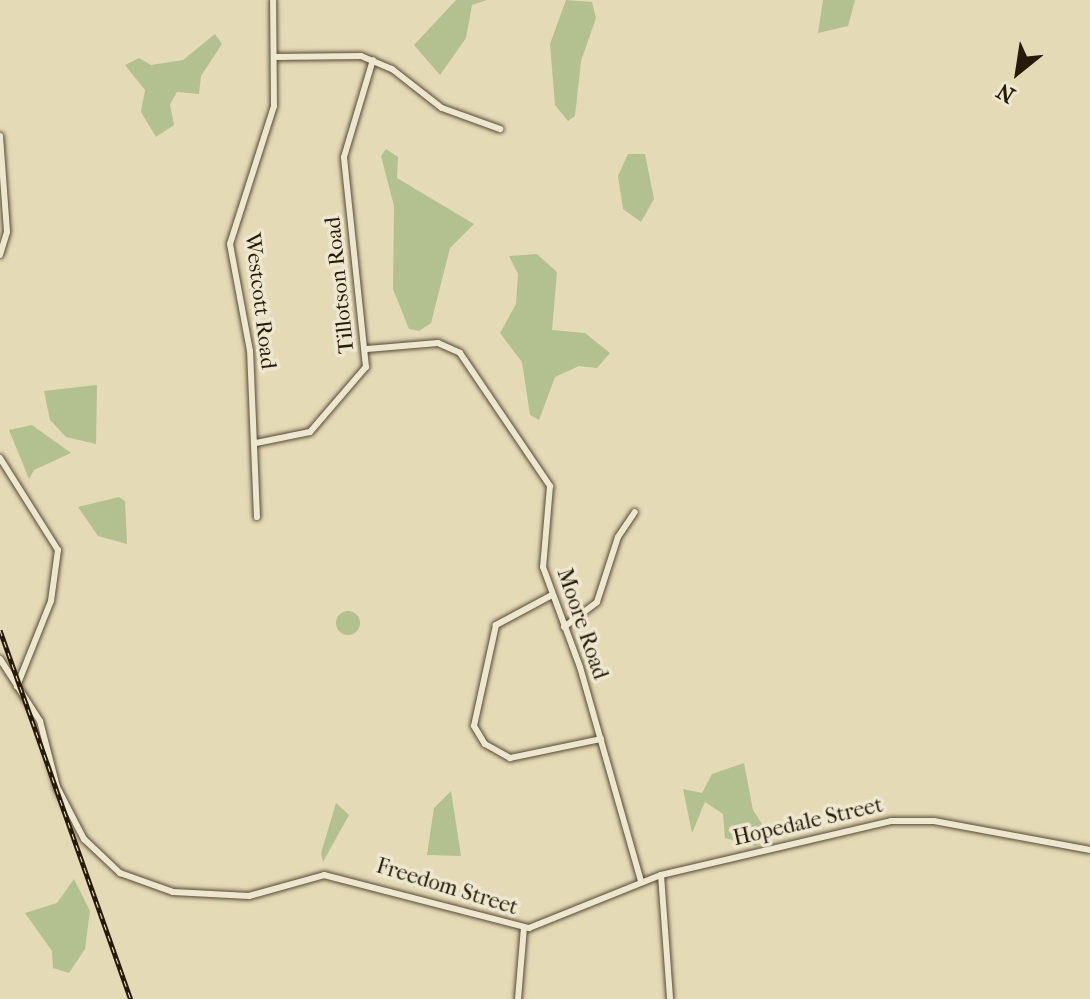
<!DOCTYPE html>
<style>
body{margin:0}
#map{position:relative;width:1090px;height:999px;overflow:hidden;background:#e5dab6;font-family:"IM FELL French Canon",serif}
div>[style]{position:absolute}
.green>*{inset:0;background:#b3c08f}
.round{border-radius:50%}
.roads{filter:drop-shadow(0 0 2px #564a34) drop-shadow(0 0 2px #564a34)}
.minor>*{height:6px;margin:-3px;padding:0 3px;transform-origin:3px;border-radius:3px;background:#eee7d0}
.rail>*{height:5px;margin-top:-2.5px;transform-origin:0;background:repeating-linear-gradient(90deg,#eee7d0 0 6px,#271a09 0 12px);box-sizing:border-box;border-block:2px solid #271a09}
span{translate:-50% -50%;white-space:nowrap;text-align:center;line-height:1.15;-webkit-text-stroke:7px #eee7d0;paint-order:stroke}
.street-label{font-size:22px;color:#271a09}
.north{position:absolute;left:978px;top:32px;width:80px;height:80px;-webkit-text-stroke:6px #eee7d0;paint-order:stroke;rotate:210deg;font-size:22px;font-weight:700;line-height:32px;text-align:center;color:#271a09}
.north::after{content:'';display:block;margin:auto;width:28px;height:36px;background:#271a09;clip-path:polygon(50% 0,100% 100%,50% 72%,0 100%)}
</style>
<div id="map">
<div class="green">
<div style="clip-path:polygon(456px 0,487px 0,472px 5px,466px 38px,440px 75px,414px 45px)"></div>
<div style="clip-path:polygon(566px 0,592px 2px,596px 18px,581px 61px,575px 116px,568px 121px,555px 105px,550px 44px)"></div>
<div style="clip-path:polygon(823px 0,855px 0,848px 26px,818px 33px)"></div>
<div style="clip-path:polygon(215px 34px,222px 44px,201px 76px,199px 94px,177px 92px,170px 104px,174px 125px,156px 137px,141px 112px,145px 90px,125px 65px,139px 58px,151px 65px,183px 60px)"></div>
<div style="clip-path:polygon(386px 149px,398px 157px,397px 178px,474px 224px,450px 248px,431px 323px,419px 331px,409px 329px,393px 289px,394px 206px,381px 156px)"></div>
<div style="clip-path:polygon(628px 154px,645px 154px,654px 199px,641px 222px,623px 209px,618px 176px)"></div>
<div style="clip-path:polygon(537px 254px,557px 272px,552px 330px,585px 333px,610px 353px,597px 368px,579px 366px,555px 377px,539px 420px,530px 415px,522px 362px,500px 333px,516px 304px,518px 274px,509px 256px)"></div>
<div style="clip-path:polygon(97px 385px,96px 444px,66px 437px,50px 420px,44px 391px)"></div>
<div style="clip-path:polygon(32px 425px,71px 453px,34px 470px,29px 479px,9px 430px)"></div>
<div style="clip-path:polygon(119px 497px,125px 501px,127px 544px,98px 536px,78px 507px)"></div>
<div class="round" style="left:336px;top:611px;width:24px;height:24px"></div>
<div style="clip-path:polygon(744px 763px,753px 810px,771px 838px,756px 846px,725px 838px,723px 814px,705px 802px,692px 833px,683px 789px,702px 793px,712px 774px)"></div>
<div style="clip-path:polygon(451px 791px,461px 856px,427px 855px,434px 808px)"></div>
<div style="clip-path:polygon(336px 803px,349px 815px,323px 862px,321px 853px)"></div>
<div style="clip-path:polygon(74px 879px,90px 911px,85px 949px,69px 973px,53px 968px,52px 951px,25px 913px,57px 903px)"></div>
</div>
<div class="roads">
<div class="minor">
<div style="left:274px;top:57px;width:87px;rotate:-0.7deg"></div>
<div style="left:361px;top:56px;width:34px;rotate:23deg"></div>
<div style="left:392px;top:69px;width:63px;rotate:38deg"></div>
<div style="left:442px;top:108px;width:62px;rotate:19.9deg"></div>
<div style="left:0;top:136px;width:96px;rotate:85.8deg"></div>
<div style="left:7px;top:232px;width:24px;rotate:107deg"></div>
<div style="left:367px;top:349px;width:71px;rotate:-4.8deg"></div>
<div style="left:438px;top:343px;width:24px;rotate:24deg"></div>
<div style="left:460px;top:353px;width:161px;rotate:55.9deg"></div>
<div style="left:550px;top:486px;width:81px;rotate:94.9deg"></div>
<div style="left:543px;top:567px;width:107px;rotate:69.7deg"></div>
<div style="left:580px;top:667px;width:223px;rotate:74.1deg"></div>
<div style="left:256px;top:443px;width:55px;rotate:-11.5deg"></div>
<div style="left:310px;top:432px;width:86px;rotate:-49.3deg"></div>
<div style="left:366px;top:367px;width:211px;rotate:-96deg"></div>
<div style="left:344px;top:157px;width:101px;rotate:-73.4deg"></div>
<div style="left:0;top:458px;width:109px;rotate:57.8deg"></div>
<div style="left:58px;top:550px;width:51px;rotate:97.8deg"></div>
<div style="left:51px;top:601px;width:92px;rotate:111.8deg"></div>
<div style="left:257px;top:517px;width:166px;rotate:-92.4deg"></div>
<div style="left:250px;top:351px;width:109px;rotate:-100.6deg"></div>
<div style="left:230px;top:244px;width:145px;rotate:-72.3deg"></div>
<div style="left:274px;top:106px;width:106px;rotate:-90.5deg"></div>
<div style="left:552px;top:595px;width:64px;rotate:151.8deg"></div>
<div style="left:496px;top:625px;width:103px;rotate:102.3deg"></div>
<div style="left:474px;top:726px;width:21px;rotate:59deg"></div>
<div style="left:485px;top:744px;width:29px;rotate:29deg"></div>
<div style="left:510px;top:758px;width:93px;rotate:-11.8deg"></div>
<div style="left:564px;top:627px;width:41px;rotate:-37.1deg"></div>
<div style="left:597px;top:602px;width:68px;rotate:-72.1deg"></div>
<div style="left:618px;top:537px;width:30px;rotate:-56deg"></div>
<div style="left:0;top:659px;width:74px;rotate:57.2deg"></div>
<div style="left:40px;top:721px;width:68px;rotate:75.6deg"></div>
<div style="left:57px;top:787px;width:59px;rotate:62.6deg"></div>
<div style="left:84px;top:839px;width:50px;rotate:43.4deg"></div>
<div style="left:120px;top:873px;width:56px;rotate:19.7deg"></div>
<div style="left:173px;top:892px;width:76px;rotate:3deg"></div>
<div style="left:249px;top:896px;width:78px;rotate:-15.6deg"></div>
<div style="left:324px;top:875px;width:212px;rotate:14.5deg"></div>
<div style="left:529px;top:928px;width:142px;rotate:-21.9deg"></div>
<div style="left:661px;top:875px;width:236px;rotate:-13.2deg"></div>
<div style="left:891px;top:821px;width:43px"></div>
<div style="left:934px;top:821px;width:159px;rotate:10.5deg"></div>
<div style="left:661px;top:875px;width:124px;rotate:85.8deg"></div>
<div style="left:518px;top:999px;width:71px;rotate:-85.2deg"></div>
</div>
</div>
<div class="rail">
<div style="left:0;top:630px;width:392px;rotate:70.5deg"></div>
</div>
<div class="street-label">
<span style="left:340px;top:285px;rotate:-96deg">Tillotson Road</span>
<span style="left:260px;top:301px;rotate:83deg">Westcott Road</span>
<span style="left:582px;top:624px;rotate:71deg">Moore Road</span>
<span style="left:808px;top:822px;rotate:-13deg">Hopedale Street</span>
<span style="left:447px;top:887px;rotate:17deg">Freedom Street</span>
</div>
<div class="north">N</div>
</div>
